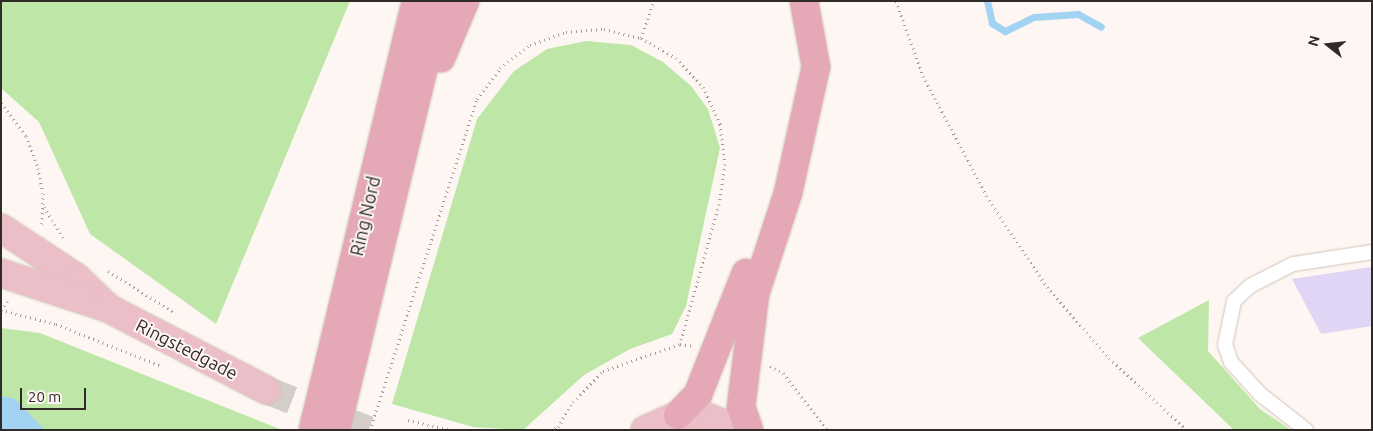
<!DOCTYPE html>
<style>
body{margin:0}
#map{position:relative;width:1373px;height:431px;overflow:hidden;background:#fdf6f2;font-family:Ubuntu,sans-serif}
div>[style]{position:absolute}
.green>*{inset:0;background:#bee7a7}
.water>*{inset:0;background:#a2d3f3}
.stream>*{height:7px;margin:-3.5px;padding:0 3.5px;transform-origin:3.5px;border-radius:3.5px;background:#a2d3f3}
.building>*{inset:0;background:#e0d5f5}
.primary-tunnel>*{height:28px;margin-top:-14px;transform-origin:0;background:repeating-linear-gradient(90deg,#d4cdc9 0 28px,transparent 0 42px)}
.path>*{height:3px;margin-top:-1.5px;transform-origin:0;background:repeating-linear-gradient(90deg,#a29b97 0 1px,transparent 0 5px)}
.roads{filter:drop-shadow(0 0 1px #d2c3b9) drop-shadow(0 0 1px #d2c3b9)}
.service>*{height:14px;margin:-7px;padding:0 7px;transform-origin:7px;border-radius:7px;background:#fff}
.primary>*{height:28px;margin:-14px;padding:0 14px;transform-origin:14px;border-radius:14px;background:#ebbec8}
.trunk>*{height:28px;margin:-14px;padding:0 14px;transform-origin:14px;border-radius:14px;background:#e4a8b6}
span{translate:-50% -50%;white-space:nowrap;text-align:center;line-height:1.15;-webkit-text-stroke:4px #fdf6f2;paint-order:stroke}
.street-label{font-size:18px;color:#312b27}
.frame{position:absolute;inset:0;border:2px solid #312b27;pointer-events:none}
.north{position:absolute;left:1303px;top:20px;width:50px;height:50px;-webkit-text-stroke:4px #fdf6f2;paint-order:stroke;rotate:286deg;font-size:14px;font-weight:700;line-height:20px;text-align:center;color:#312b27}
.north::after{content:'';display:block;margin:auto;width:18px;height:22px;background:#312b27;clip-path:polygon(50% 0,100% 100%,50% 72%,0 100%)}
.scale{position:absolute;left:20px;top:388px;width:66px;height:22px;box-sizing:border-box;border:2px solid #312b27;border-top:0;padding-left:6px;font-size:15px;line-height:18px;white-space:nowrap;color:#312b27;-webkit-text-stroke:4px #fdf6f2;paint-order:stroke}
</style>
<div id="map">
<div class="green">
<div style="clip-path:polygon(1px 1px,350px 1px,216px 324px,90px 234px,39px 122px,1px 88px)"></div>
<div style="clip-path:polygon(586px 41px,631px 45px,663px 62px,691px 86px,708px 109px,720px 148px,686px 306px,672px 334px,630px 349px,584px 375px,523px 430px,473px 427px,392px 404px,477px 119px,514px 71px,547px 49px)"></div>
<div style="clip-path:polygon(1209px 300px,1208px 351px,1260px 409px,1291px 430px,1234px 430px,1138px 338px)"></div>
<div style="clip-path:polygon(1px 328px,40px 333px,282px 430px,1px 430px)"></div>
</div>
<div class="water">
<div style="clip-path:polygon(1px 396px,15px 399px,45px 430px,1px 430px)"></div>
</div>
<div class="stream">
<div style="left:987px;top:1px;width:23px;rotate:77deg"></div>
<div style="left:992px;top:23px;width:15px;rotate:32deg"></div>
<div style="left:1005px;top:31px;width:32px;rotate:-26deg"></div>
<div style="left:1034px;top:17px;width:44px;rotate:-3.9deg"></div>
<div style="left:1078px;top:14px;width:26px;rotate:29deg"></div>
</div>
<div class="building">
<div style="clip-path:polygon(1372px 267px,1372px 326px,1321px 334px,1292px 279px)"></div>
</div>
<div class="primary-tunnel">
<div style="left:266px;top:390px;width:110px;rotate:21.4deg"></div>
</div>
<div class="path">
<div style="left:896px;top:1px;width:80px;rotate:70.2deg"></div>
<div style="left:923px;top:76px;width:140px;rotate:62deg"></div>
<div style="left:989px;top:200px;width:105px;rotate:56.3deg"></div>
<div style="left:1047px;top:287px;width:94px;rotate:48.9deg"></div>
<div style="left:1109px;top:358px;width:106px;rotate:42.7deg"></div>
<div style="left:641px;top:38px;width:39px;rotate:-71deg"></div>
<div style="left:1px;top:103px;width:41px;rotate:52.9deg"></div>
<div style="left:26px;top:136px;width:34px;rotate:69deg"></div>
<div style="left:38px;top:168px;width:25px;rotate:79deg"></div>
<div style="left:43px;top:193px;width:31px;rotate:92deg"></div>
<div style="left:44px;top:207px;width:36px;rotate:58deg"></div>
<div style="left:108px;top:271px;width:79px;rotate:32.1deg"></div>
<div style="left:1px;top:310px;width:57px;rotate:14.3deg"></div>
<div style="left:56px;top:324px;width:113px;rotate:21.8deg"></div>
<div style="left:1px;top:310px;width:12px;rotate:-55deg"></div>
<div style="left:770px;top:366px;width:15px;rotate:28deg"></div>
<div style="left:783px;top:373px;width:72px;rotate:52.3deg"></div>
<div style="left:408px;top:420px;width:44px;rotate:13.1deg"></div>
<div style="left:370px;top:430px;width:348px;rotate:-72.1deg"></div>
<div style="left:477px;top:99px;width:39px;rotate:-53deg"></div>
<div style="left:500px;top:68px;width:38px;rotate:-37deg"></div>
<div style="left:530px;top:45px;width:38px;rotate:-20deg"></div>
<div style="left:566px;top:32px;width:38px;rotate:-5deg"></div>
<div style="left:604px;top:29px;width:38px;rotate:14deg"></div>
<div style="left:641px;top:38px;width:40px;rotate:29.7deg"></div>
<div style="left:676px;top:58px;width:40px;rotate:47deg"></div>
<div style="left:703px;top:87px;width:41px;rotate:65.3deg"></div>
<div style="left:720px;top:124px;width:40px;rotate:82.9deg"></div>
<div style="left:725px;top:164px;width:40px;rotate:98.5deg"></div>
<div style="left:719px;top:204px;width:145px;rotate:105.6deg"></div>
<div style="left:550px;top:430px;width:9px;rotate:-21deg"></div>
<div style="left:558px;top:427px;width:29px;rotate:-59deg"></div>
<div style="left:573px;top:402px;width:43px;rotate:-45.9deg"></div>
<div style="left:603px;top:371px;width:82px;rotate:-19.3deg"></div>
<div style="left:680px;top:344px;width:12px;rotate:9deg"></div>
</div>
<div class="roads">
<div class="service">
<div style="left:1306px;top:430px;width:58px;rotate:-142deg"></div>
<div style="left:1260px;top:394px;width:43px;rotate:-132.2deg"></div>
<div style="left:1231px;top:362px;width:18px;rotate:-109deg"></div>
<div style="left:1225px;top:345px;width:45px;rotate:-78.4deg"></div>
<div style="left:1234px;top:301px;width:22px;rotate:-43deg"></div>
<div style="left:1250px;top:286px;width:48px;rotate:-27.1deg"></div>
<div style="left:1293px;top:264px;width:80px;rotate:-8.6deg"></div>
</div>
<div class="primary">
<div style="left:1px;top:228px;width:91px;rotate:33.3deg"></div>
<div style="left:77px;top:278px;width:42px;rotate:44deg"></div>
<div style="left:1px;top:273px;width:113px;rotate:18.1deg"></div>
<div style="left:108px;top:308px;width:178px;rotate:27.4deg"></div>
<div style="left:645px;top:430px;width:36px;rotate:-24deg"></div>
<div style="left:678px;top:415px;width:21px;rotate:-3deg"></div>
<div style="left:699px;top:414px;width:43px;rotate:21.8deg"></div>
</div>
<div class="trunk">
<div style="left:441px;top:58px;width:62px;rotate:-67.2deg"></div>
<div style="left:678px;top:415px;width:29px;rotate:-46deg"></div>
<div style="left:698px;top:394px;width:130px;rotate:-68.4deg"></div>
<div style="left:313px;top:430px;width:441px;rotate:-76.5deg"></div>
<div style="left:336px;top:430px;width:441px;rotate:-76.4deg"></div>
<div style="left:749px;top:430px;width:24px;rotate:-109deg"></div>
<div style="left:741px;top:407px;width:114px;rotate:-82.9deg"></div>
<div style="left:755px;top:294px;width:106px;rotate:-71.9deg"></div>
<div style="left:788px;top:193px;width:129px;rotate:-77.5deg"></div>
<div style="left:816px;top:67px;width:67px;rotate:-100.3deg"></div>
</div>
</div>
<div class="street-label">
<span style="left:365px;top:216px;rotate:-77deg">Ring Nord</span>
<span style="left:187px;top:349px;rotate:27deg">Ringstedgade</span>
</div>
<div class="frame"></div>
<div class="north">N</div>
<div class="scale">20 m</div>
</div>
